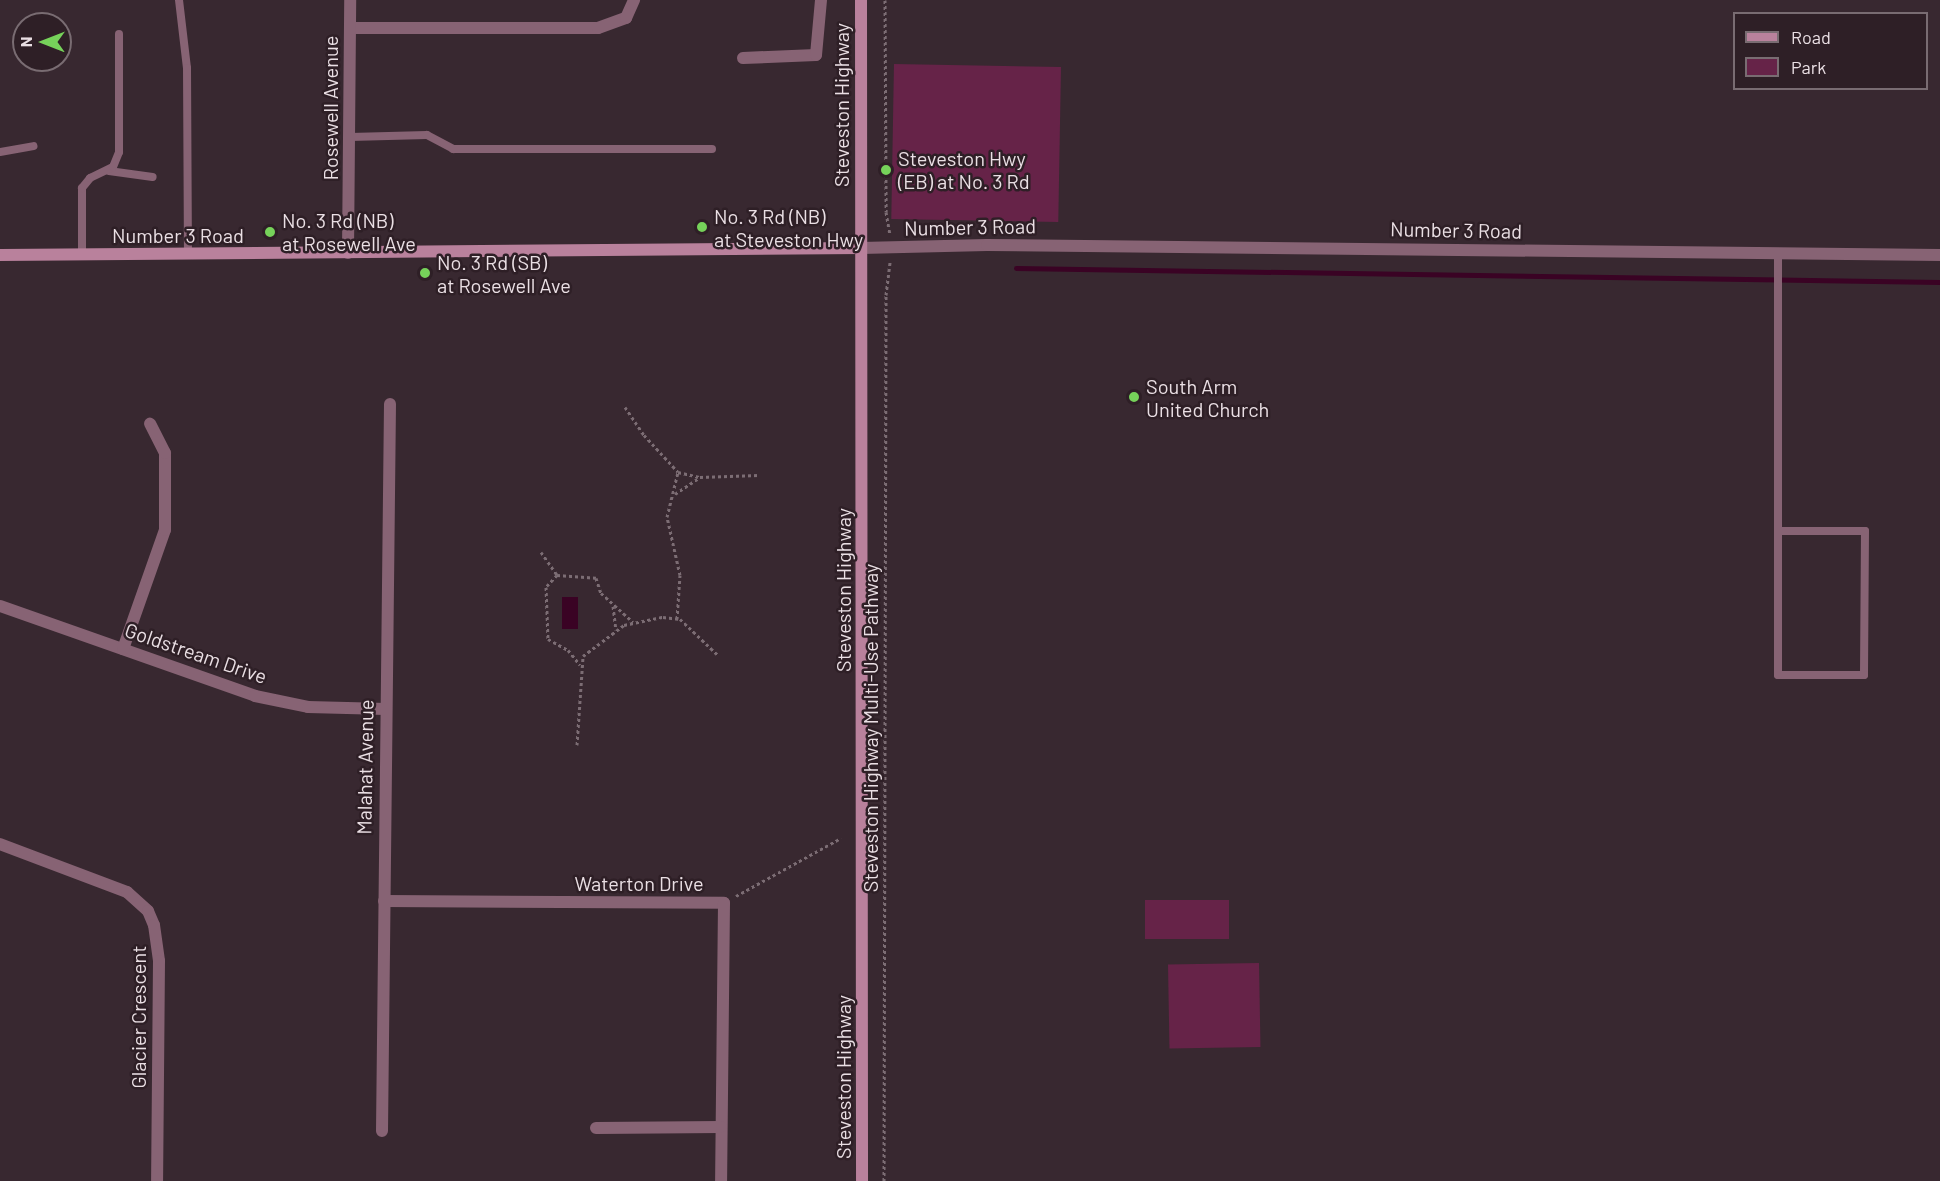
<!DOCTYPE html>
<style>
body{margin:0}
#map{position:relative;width:1940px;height:1181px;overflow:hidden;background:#382830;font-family:Barlow,sans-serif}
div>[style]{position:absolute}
.green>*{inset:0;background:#662348;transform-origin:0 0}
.water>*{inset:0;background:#3a0324;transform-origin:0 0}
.stream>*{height:5px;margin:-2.5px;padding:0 2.5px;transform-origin:2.5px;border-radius:2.5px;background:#3a0324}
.path>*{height:3px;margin-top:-1.5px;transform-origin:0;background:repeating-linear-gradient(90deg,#7c6d74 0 3px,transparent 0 6px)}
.service>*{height:8px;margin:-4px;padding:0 4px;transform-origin:4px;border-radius:4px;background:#876374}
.minor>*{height:12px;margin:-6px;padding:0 6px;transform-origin:6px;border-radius:6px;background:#876374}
.secondary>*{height:12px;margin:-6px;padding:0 6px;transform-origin:6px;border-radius:6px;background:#b9819c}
.dots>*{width:16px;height:16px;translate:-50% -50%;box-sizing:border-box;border:3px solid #2e1f26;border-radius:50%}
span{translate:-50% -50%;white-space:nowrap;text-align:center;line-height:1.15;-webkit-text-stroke:5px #2e1f26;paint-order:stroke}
.street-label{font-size:20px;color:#eadfe4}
.poi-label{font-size:20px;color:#eadfe4}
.left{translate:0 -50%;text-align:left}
.legend{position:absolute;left:1733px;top:12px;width:195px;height:78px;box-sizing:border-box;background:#2e1f26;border:2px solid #796c72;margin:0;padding:8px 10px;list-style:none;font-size:18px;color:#eadfe4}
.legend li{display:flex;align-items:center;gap:12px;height:30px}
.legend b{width:30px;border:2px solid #796c72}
.north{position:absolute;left:12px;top:12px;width:60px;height:60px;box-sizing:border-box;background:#2e1f26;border:2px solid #796c72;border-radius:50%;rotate:270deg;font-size:16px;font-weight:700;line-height:24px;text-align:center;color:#eadfe4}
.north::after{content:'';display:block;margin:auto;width:21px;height:27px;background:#76d25a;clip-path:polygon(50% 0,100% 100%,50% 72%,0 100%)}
</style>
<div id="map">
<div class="green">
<div style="left:894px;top:64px;width:167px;height:155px;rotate:1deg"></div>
<div style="left:1145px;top:900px;width:84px;height:39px"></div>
<div style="left:1259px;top:963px;width:84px;height:91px;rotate:89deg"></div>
</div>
<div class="water">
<div style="left:562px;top:597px;width:16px;height:32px"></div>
</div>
<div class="stream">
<div style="left:1016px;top:268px;width:924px;rotate:0.87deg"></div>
</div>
<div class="path">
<div style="left:885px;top:0;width:212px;rotate:89.7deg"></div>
<div style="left:886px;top:212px;width:23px;rotate:80deg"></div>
<div style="left:625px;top:407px;width:34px;rotate:56deg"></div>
<div style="left:644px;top:435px;width:50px;rotate:47.4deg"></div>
<div style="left:678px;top:472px;width:23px;rotate:13deg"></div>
<div style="left:700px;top:477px;width:59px;rotate:-1.9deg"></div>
<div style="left:675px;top:494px;width:30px;rotate:-34deg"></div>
<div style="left:541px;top:552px;width:28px;rotate:55deg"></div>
<div style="left:557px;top:575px;width:39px;rotate:4deg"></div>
<div style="left:596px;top:578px;width:16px;rotate:72deg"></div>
<div style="left:601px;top:593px;width:43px;rotate:42.2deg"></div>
<div style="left:557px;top:575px;width:16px;rotate:133deg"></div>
<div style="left:546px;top:587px;width:52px;rotate:87.8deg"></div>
<div style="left:548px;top:639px;width:23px;rotate:29deg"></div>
<div style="left:568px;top:650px;width:19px;rotate:51deg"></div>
<div style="left:613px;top:606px;width:24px;rotate:83deg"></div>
<div style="left:677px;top:619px;width:44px;rotate:-86.1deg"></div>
<div style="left:680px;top:575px;width:59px;rotate:-102.6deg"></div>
<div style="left:667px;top:517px;width:46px;rotate:-76.3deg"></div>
<div style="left:577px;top:745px;width:89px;rotate:-86.1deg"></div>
<div style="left:583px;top:656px;width:51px;rotate:-37.1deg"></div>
<div style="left:624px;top:625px;width:40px;rotate:-12deg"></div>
<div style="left:663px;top:617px;width:17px;rotate:7deg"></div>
<div style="left:680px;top:619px;width:52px;rotate:43.5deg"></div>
<div style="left:736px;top:896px;width:120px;rotate:-28.9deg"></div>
<div style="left:884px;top:1181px;width:886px;rotate:-89.87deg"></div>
<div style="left:886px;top:295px;width:33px;rotate:-83deg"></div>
</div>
<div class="service">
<div style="left:179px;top:0;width:68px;rotate:83.3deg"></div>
<div style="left:187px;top:68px;width:187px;rotate:89.7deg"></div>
<div style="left:350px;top:137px;width:77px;rotate:-1.5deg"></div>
<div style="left:427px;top:135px;width:30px;rotate:28deg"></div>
<div style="left:453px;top:149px;width:259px"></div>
<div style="left:0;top:152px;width:34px;rotate:-10deg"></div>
<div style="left:109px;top:171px;width:44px;rotate:7.8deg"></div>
<div style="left:82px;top:255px;width:67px;rotate:-90deg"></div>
<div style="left:82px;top:188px;width:13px;rotate:-51deg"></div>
<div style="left:90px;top:178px;width:25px;rotate:-26deg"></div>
<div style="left:113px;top:167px;width:16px;rotate:-68deg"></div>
<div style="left:119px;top:152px;width:118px;rotate:-90deg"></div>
<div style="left:1778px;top:531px;width:87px"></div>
<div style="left:1865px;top:531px;width:144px;rotate:90.4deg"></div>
<div style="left:1864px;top:675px;width:86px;rotate:180deg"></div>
<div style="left:1778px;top:675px;width:422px;rotate:-90deg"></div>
</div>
<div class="minor">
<div style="left:350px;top:28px;width:248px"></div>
<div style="left:598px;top:28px;width:30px;rotate:-20deg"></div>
<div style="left:626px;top:18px;width:20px;rotate:-66deg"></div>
<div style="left:743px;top:58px;width:73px;rotate:-2.4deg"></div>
<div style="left:816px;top:55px;width:55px;rotate:-84.8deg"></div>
<div style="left:861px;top:248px;width:126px;rotate:-1.4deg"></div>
<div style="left:987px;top:245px;width:953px;rotate:0.6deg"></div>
<div style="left:348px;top:253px;width:253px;rotate:-89.5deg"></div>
<div style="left:0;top:606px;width:270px;rotate:19.4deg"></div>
<div style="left:255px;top:696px;width:54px;rotate:11.7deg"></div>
<div style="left:308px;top:707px;width:78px;rotate:1.5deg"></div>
<div style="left:123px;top:649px;width:126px;rotate:-70.6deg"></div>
<div style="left:165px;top:530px;width:77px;rotate:-90deg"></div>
<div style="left:165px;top:453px;width:33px;rotate:-117deg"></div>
<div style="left:0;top:844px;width:136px;rotate:20.7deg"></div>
<div style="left:127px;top:892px;width:28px;rotate:42deg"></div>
<div style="left:148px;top:911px;width:15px;rotate:67deg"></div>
<div style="left:154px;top:925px;width:36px;rotate:82deg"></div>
<div style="left:159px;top:961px;width:220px;rotate:90.5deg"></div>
<div style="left:384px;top:901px;width:340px;rotate:0.3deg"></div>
<div style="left:724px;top:903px;width:278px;rotate:90.6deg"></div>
<div style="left:596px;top:1128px;width:125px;rotate:-0.5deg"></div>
<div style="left:382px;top:1131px;width:727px;rotate:-89.37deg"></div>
</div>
<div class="secondary">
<div style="left:861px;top:0;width:1181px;rotate:89.95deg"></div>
<div style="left:0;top:255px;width:861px;rotate:-0.47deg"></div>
</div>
<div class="dots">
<div style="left:886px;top:170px;background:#76d25a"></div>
<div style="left:702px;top:227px;background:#76d25a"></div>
<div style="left:270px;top:232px;background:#76d25a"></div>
<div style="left:425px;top:273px;background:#76d25a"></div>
<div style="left:1134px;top:397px;background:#76d25a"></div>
</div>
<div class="street-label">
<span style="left:841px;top:105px;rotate:-90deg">Steveston Highway</span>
<span style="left:330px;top:108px;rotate:-90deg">Rosewell Avenue</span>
<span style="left:970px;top:227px;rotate:-1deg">Number 3 Road</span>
<span style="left:1456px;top:230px;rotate:1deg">Number 3 Road</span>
<span style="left:178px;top:235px">Number 3 Road</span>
<span style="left:843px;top:590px;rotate:-90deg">Steveston Highway</span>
<span style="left:196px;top:653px;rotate:19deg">Goldstream Drive</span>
<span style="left:870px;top:728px;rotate:-90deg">Steveston Highway Multi-Use Pathway</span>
<span style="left:365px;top:767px;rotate:-89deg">Malahat Avenue</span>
<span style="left:639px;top:883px">Waterton Drive</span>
<span style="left:138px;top:1017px;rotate:-90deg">Glacier Crescent</span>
<span style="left:843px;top:1077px;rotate:-90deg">Steveston Highway</span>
</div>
<div class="poi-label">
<span class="left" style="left:898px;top:170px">Steveston Hwy<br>(EB) at No. 3 Rd</span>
<span class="left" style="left:714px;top:228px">No. 3 Rd (NB)<br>at Steveston Hwy</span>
<span class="left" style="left:282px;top:232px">No. 3 Rd (NB)<br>at Rosewell Ave</span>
<span class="left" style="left:437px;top:274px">No. 3 Rd (SB)<br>at Rosewell Ave</span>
<span class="left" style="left:1146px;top:398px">South Arm<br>United Church</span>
</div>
<ul class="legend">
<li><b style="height:8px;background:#b9819c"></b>Road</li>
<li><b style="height:16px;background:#662348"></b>Park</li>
</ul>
<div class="north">N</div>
</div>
